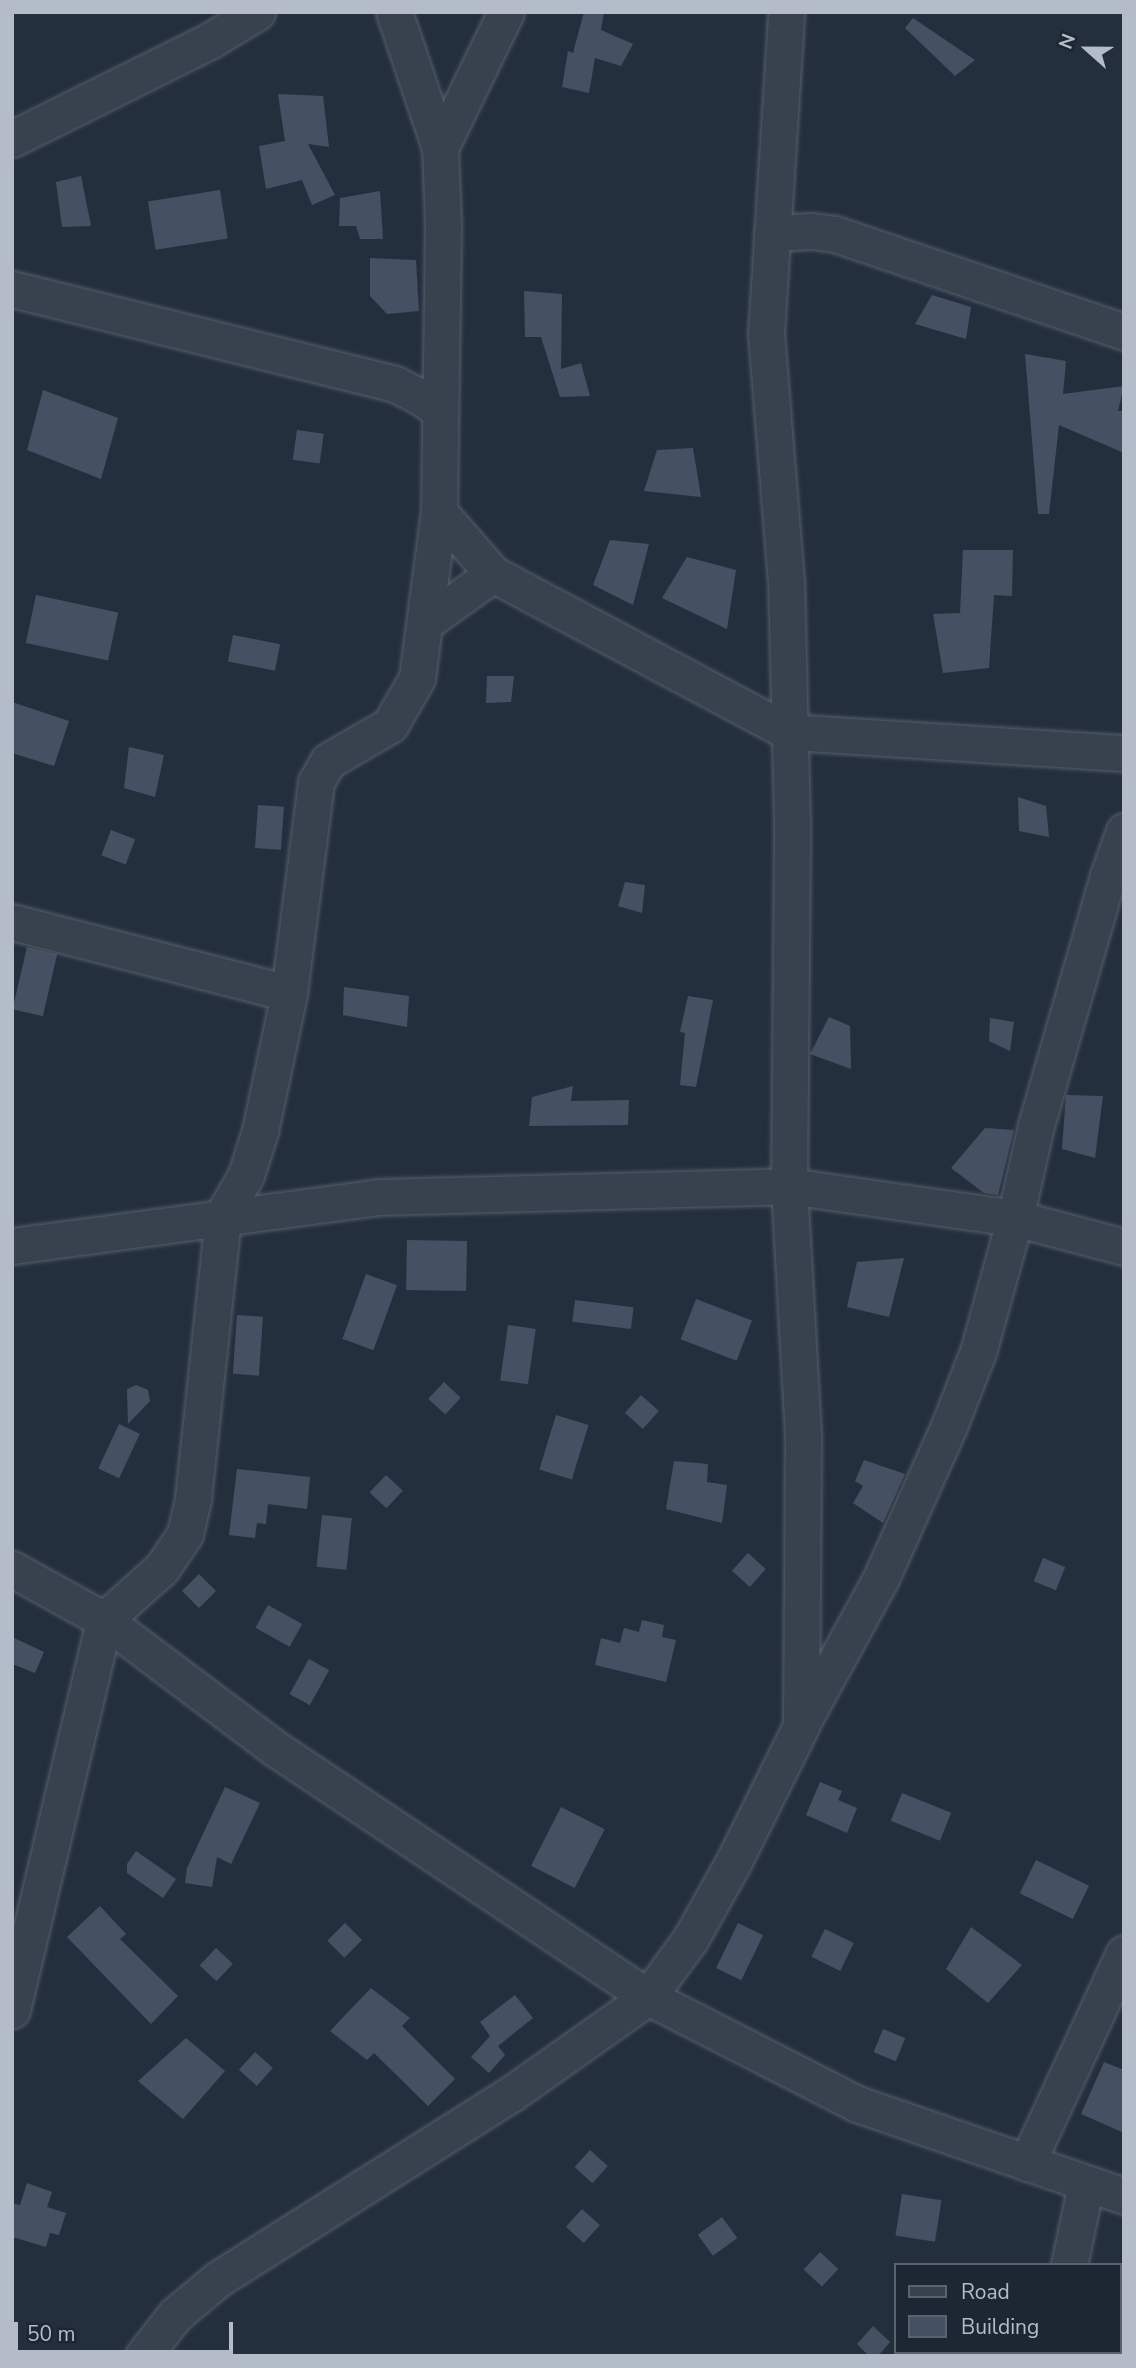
<!DOCTYPE html>
<style>
body{margin:0}
#map{position:relative;width:1136px;height:2368px;overflow:hidden;background:#242f3e;font-family:"Nunito Sans",sans-serif}
div>[style]{position:absolute}
.building>*{inset:0;background:#455162;transform-origin:0 0}
.roads{filter:drop-shadow(0 0 2px #565f6c) drop-shadow(0 0 2px #565f6c)}
.minor>*{height:35px;margin:-17.5px;padding:0 17.5px;transform-origin:17.5px;border-radius:17.5px;background:#38414e}
span{translate:-50% -50%;white-space:nowrap;text-align:center;line-height:1.15;-webkit-text-stroke:5px #1d2633;paint-order:stroke}
.frame{position:absolute;inset:0;border:14px solid #b4bcc9;pointer-events:none}
.legend{position:absolute;left:894px;top:2263px;width:228px;height:91px;box-sizing:border-box;background:#1d2633;border:2px solid #59626f;margin:0;padding:9px 12px;list-style:none;font-size:21px;color:#b4bcc9}
.legend li{display:flex;align-items:center;gap:14px;height:35px}
.legend b{width:35px;border:2px solid #59626f}
.north{position:absolute;left:1052px;top:14px;width:70px;height:70px;-webkit-text-stroke:5px #1d2633;paint-order:stroke;rotate:291deg;font-size:19px;font-weight:700;line-height:28px;text-align:center;color:#b4bcc9}
.north::after{content:'';display:block;margin:auto;width:24px;height:32px;background:#b4bcc9;clip-path:polygon(50% 0,100% 100%,50% 72%,0 100%)}
.scale{position:absolute;left:14px;top:2322px;width:219px;height:32px;box-sizing:border-box;border:4px solid #b4bcc9;border-top:0;padding-left:9px;font-size:21px;line-height:24px;white-space:nowrap;color:#b4bcc9;-webkit-text-stroke:5px #1d2633;paint-order:stroke}
</style>
<div id="map">
<div class="building">
<div style="clip-path:polygon(584px 12px,604px 12px,601px 30px,633px 44px,621px 66px,595px 58px,589px 93px,562px 87px,568px 51px,573px 53px)"></div>
<div style="clip-path:polygon(913px 18px,975px 60px,955px 76px,905px 28px)"></div>
<div style="clip-path:polygon(278px 94px,323px 96px,329px 147px,308px 144px,335px 195px,312px 205px,302px 180px,266px 189px,259px 146px,285px 141px)"></div>
<div style="clip-path:polygon(81px 176px,91px 226px,62px 227px,56px 182px)"></div>
<div style="left:220px;top:190px;width:49px;height:73px;rotate:81deg"></div>
<div style="clip-path:polygon(380px 191px,383px 239px,360px 239px,356px 226px,339px 226px,340px 198px)"></div>
<div style="clip-path:polygon(370px 258px,416px 260px,419px 311px,387px 314px,370px 296px)"></div>
<div style="clip-path:polygon(524px 291px,562px 294px,561px 369px,581px 363px,590px 396px,560px 397px,541px 337px,525px 337px)"></div>
<div style="clip-path:polygon(932px 295px,971px 307px,966px 339px,915px 324px)"></div>
<div style="clip-path:polygon(1025px 354px,1066px 361px,1063px 394px,1124px 386px,1118px 411px,1124px 411px,1124px 453px,1059px 425px,1049px 514px,1038px 514px)"></div>
<div style="clip-path:polygon(43px 390px,118px 418px,101px 479px,27px 450px)"></div>
<div style="left:297px;top:430px;width:27px;height:30px;rotate:8deg"></div>
<div style="clip-path:polygon(693px 448px,701px 497px,644px 491px,657px 450px)"></div>
<div style="clip-path:polygon(610px 540px,649px 544px,633px 605px,593px 585px)"></div>
<div style="clip-path:polygon(963px 550px,1013px 550px,1012px 596px,994px 595px,989px 668px,943px 673px,933px 614px,960px 613px)"></div>
<div style="clip-path:polygon(687px 557px,736px 570px,727px 629px,662px 598px)"></div>
<div style="left:36px;top:595px;width:84px;height:49px;rotate:12deg"></div>
<div style="left:233px;top:635px;width:48px;height:27px;rotate:11deg"></div>
<div style="clip-path:polygon(487px 676px,514px 676px,511px 702px,486px 703px)"></div>
<div style="clip-path:polygon(12px 702px,69px 721px,54px 766px,12px 753px)"></div>
<div style="clip-path:polygon(129px 747px,164px 755px,155px 797px,124px 788px)"></div>
<div style="clip-path:polygon(1018px 797px,1046px 806px,1049px 837px,1019px 831px)"></div>
<div style="left:258px;top:805px;width:26px;height:43px;rotate:4deg"></div>
<div style="left:111px;top:830px;width:26px;height:27px;rotate:21deg"></div>
<div style="clip-path:polygon(625px 882px,645px 885px,642px 913px,618px 906px)"></div>
<div style="left:27px;top:947px;width:31px;height:64px;rotate:13deg"></div>
<div style="clip-path:polygon(344px 987px,409px 996px,407px 1027px,343px 1015px)"></div>
<div style="clip-path:polygon(688px 996px,713px 1000px,696px 1087px,680px 1085px,685px 1033px,680px 1032px)"></div>
<div style="clip-path:polygon(829px 1017px,850px 1026px,851px 1069px,810px 1054px)"></div>
<div style="clip-path:polygon(990px 1018px,1014px 1022px,1010px 1051px,989px 1041px)"></div>
<div style="clip-path:polygon(573px 1086px,571px 1101px,629px 1100px,628px 1125px,529px 1126px,532px 1097px)"></div>
<div style="clip-path:polygon(1066px 1095px,1103px 1096px,1095px 1158px,1062px 1149px)"></div>
<div style="clip-path:polygon(985px 1128px,1014px 1130px,998px 1195px,984px 1193px,951px 1168px)"></div>
<div style="left:407px;top:1240px;width:60px;height:50px;rotate:1deg"></div>
<div style="clip-path:polygon(904px 1258px,889px 1317px,847px 1307px,857px 1262px)"></div>
<div style="left:366px;top:1274px;width:33px;height:69px;rotate:20deg"></div>
<div style="left:696px;top:1299px;width:60px;height:43px;rotate:21deg"></div>
<div style="left:575px;top:1300px;width:59px;height:22px;rotate:7deg"></div>
<div style="left:237px;top:1315px;width:26px;height:59px;rotate:4deg"></div>
<div style="left:508px;top:1325px;width:28px;height:56px;rotate:8deg"></div>
<div style="left:444px;top:1382px;width:23px;height:23px;rotate:43deg"></div>
<div style="clip-path:polygon(136px 1385px,148px 1390px,150px 1401px,128px 1424px,127px 1389px)"></div>
<div style="left:641px;top:1395px;width:24px;height:24px;rotate:42deg"></div>
<div style="left:556px;top:1415px;width:34px;height:57px;rotate:17deg"></div>
<div style="left:119px;top:1424px;width:23px;height:49px;rotate:25deg"></div>
<div style="clip-path:polygon(864px 1460px,905px 1474px,883px 1523px,853px 1503px,863px 1486px,855px 1481px)"></div>
<div style="clip-path:polygon(674px 1461px,708px 1464px,707px 1482px,727px 1485px,722px 1523px,666px 1509px)"></div>
<div style="clip-path:polygon(237px 1469px,310px 1477px,307px 1509px,268px 1504px,266px 1524px,257px 1523px,255px 1538px,229px 1535px)"></div>
<div style="left:386px;top:1475px;width:23px;height:24px;rotate:43deg"></div>
<div style="left:322px;top:1515px;width:30px;height:52px;rotate:6deg"></div>
<div style="left:748px;top:1553px;width:24px;height:24px;rotate:42deg"></div>
<div style="left:1043px;top:1558px;width:24px;height:25px;rotate:22deg"></div>
<div style="left:199px;top:1574px;width:24px;height:24px;rotate:45deg"></div>
<div style="left:268px;top:1605px;width:39px;height:26px;rotate:29deg"></div>
<div style="clip-path:polygon(642px 1620px,664px 1625px,662px 1637px,676px 1640px,666px 1682px,595px 1665px,601px 1638px,620px 1643px,624px 1628px,639px 1632px)"></div>
<div style="clip-path:polygon(12px 1637px,44px 1652px,35px 1673px,12px 1664px)"></div>
<div style="left:309px;top:1659px;width:23px;height:40px;rotate:29deg"></div>
<div style="clip-path:polygon(820px 1782px,842px 1791px,838px 1800px,857px 1808px,847px 1833px,806px 1815px)"></div>
<div style="clip-path:polygon(225px 1787px,260px 1803px,231px 1864px,217px 1857px,212px 1887px,185px 1883px,187px 1868px)"></div>
<div style="left:902px;top:1793px;width:53px;height:30px;rotate:22deg"></div>
<div style="left:561px;top:1807px;width:49px;height:66px;rotate:27deg"></div>
<div style="clip-path:polygon(136px 1851px,176px 1879px,163px 1898px,127px 1873px,127px 1864px)"></div>
<div style="left:1036px;top:1860px;width:59px;height:37px;rotate:26deg"></div>
<div style="clip-path:polygon(100px 1906px,126px 1934px,120px 1939px,178px 1996px,151px 2024px,67px 1937px)"></div>
<div style="left:345px;top:1923px;width:24px;height:25px;rotate:45deg"></div>
<div style="left:738px;top:1923px;width:28px;height:50px;rotate:26deg"></div>
<div style="clip-path:polygon(971px 1927px,1022px 1965px,988px 2003px,946px 1969px)"></div>
<div style="left:825px;top:1929px;width:32px;height:31px;rotate:26deg"></div>
<div style="left:216px;top:1948px;width:23px;height:24px;rotate:43deg"></div>
<div style="clip-path:polygon(371px 1988px,410px 2018px,402px 2026px,455px 2079px,428px 2106px,374px 2053px,367px 2060px,330px 2031px)"></div>
<div style="clip-path:polygon(515px 1995px,533px 2018px,498px 2046px,505px 2055px,489px 2073px,471px 2057px,490px 2036px,480px 2022px)"></div>
<div style="left:883px;top:2029px;width:24px;height:25px;rotate:22deg"></div>
<div style="clip-path:polygon(186px 2038px,225px 2071px,183px 2119px,138px 2081px)"></div>
<div style="left:255px;top:2052px;width:24px;height:24px;rotate:42deg"></div>
<div style="clip-path:polygon(1104px 2062px,1124px 2070px,1124px 2133px,1081px 2114px)"></div>
<div style="left:590px;top:2150px;width:24px;height:23px;rotate:42deg"></div>
<div style="clip-path:polygon(27px 2183px,52px 2192px,47px 2207px,66px 2213px,59px 2235px,50px 2233px,46px 2247px,12px 2237px,12px 2203px,20px 2205px)"></div>
<div style="left:902px;top:2194px;width:40px;height:42px;rotate:9deg"></div>
<div style="left:582px;top:2209px;width:24px;height:24px;rotate:42deg"></div>
<div style="left:722px;top:2217px;width:26px;height:30px;rotate:54deg"></div>
<div style="left:820px;top:2252px;width:25px;height:24px;rotate:43deg"></div>
<div style="clip-path:polygon(873px 2326px,890px 2342px,878px 2356px,869px 2356px,857px 2344px)"></div>
</div>
<div class="roads">
<div class="minor">
<div style="left:394px;top:12px;width:144px;rotate:71.3deg"></div>
<div style="left:12px;top:139px;width:222px;rotate:-26.4deg"></div>
<div style="left:211px;top:40px;width:54px;rotate:-31.3deg"></div>
<div style="left:772px;top:233px;width:39px;rotate:-3deg"></div>
<div style="left:811px;top:231px;width:24px;rotate:7deg"></div>
<div style="left:835px;top:234px;width:305px;rotate:18.7deg"></div>
<div style="left:12px;top:289px;width:395px;rotate:13.9deg"></div>
<div style="left:395px;top:384px;width:27px;rotate:27deg"></div>
<div style="left:419px;top:396px;width:24px;rotate:35deg"></div>
<div style="left:439px;top:512px;width:82px;rotate:48.9deg"></div>
<div style="left:493px;top:574px;width:336px;rotate:28.1deg"></div>
<div style="left:789px;top:732px;width:336px;rotate:3.6deg"></div>
<div style="left:426px;top:622px;width:82px;rotate:-35.6deg"></div>
<div style="left:1124px;top:831px;width:48px;rotate:109.6deg"></div>
<div style="left:1108px;top:876px;width:259px;rotate:106.1deg"></div>
<div style="left:1036px;top:1125px;width:95px;rotate:102.7deg"></div>
<div style="left:1015px;top:1218px;width:113px;rotate:14.9deg"></div>
<div style="left:12px;top:922px;width:286px;rotate:14.4deg"></div>
<div style="left:12px;top:1246px;width:368px;rotate:-7.6deg"></div>
<div style="left:377px;top:1197px;width:412px;rotate:-1.5deg"></div>
<div style="left:789px;top:1186px;width:228px;rotate:8.1deg"></div>
<div style="left:1015px;top:1218px;width:136px;rotate:105.4deg"></div>
<div style="left:979px;top:1349px;width:83px;rotate:111.3deg"></div>
<div style="left:949px;top:1426px;width:169px;rotate:114.1deg"></div>
<div style="left:880px;top:1580px;width:163px;rotate:118.6deg"></div>
<div style="left:12px;top:1569px;width:105px;rotate:29deg"></div>
<div style="left:104px;top:1620px;width:215px;rotate:36.9deg"></div>
<div style="left:276px;top:1749px;width:447px;rotate:33.7deg"></div>
<div style="left:648px;top:1997px;width:235px;rotate:27.1deg"></div>
<div style="left:857px;top:2104px;width:282px;rotate:19deg"></div>
<div style="left:12px;top:2010px;width:401px;rotate:-76.7deg"></div>
<div style="left:104px;top:1620px;width:78px;rotate:-41.9deg"></div>
<div style="left:162px;top:1568px;width:41px;rotate:-55.9deg"></div>
<div style="left:185px;top:1534px;width:37px;rotate:-77deg"></div>
<div style="left:193px;top:1498px;width:285px;rotate:-83.9deg"></div>
<div style="left:223px;top:1215px;width:46px;rotate:-60.1deg"></div>
<div style="left:246px;top:1175px;width:46px;rotate:-72.3deg"></div>
<div style="left:260px;top:1131px;width:141px;rotate:-78.1deg"></div>
<div style="left:289px;top:993px;width:213px;rotate:-82.7deg"></div>
<div style="left:316px;top:782px;width:24px;rotate:-60deg"></div>
<div style="left:328px;top:761px;width:72px;rotate:-30.1deg"></div>
<div style="left:390px;top:725px;width:54px;rotate:-60.1deg"></div>
<div style="left:417px;top:678px;width:167px;rotate:-82.5deg"></div>
<div style="left:439px;top:512px;width:287px;rotate:-89.2deg"></div>
<div style="left:443px;top:225px;width:77px;rotate:-92.2deg"></div>
<div style="left:440px;top:148px;width:151px;rotate:-64.1deg"></div>
<div style="left:1027px;top:2163px;width:231px;rotate:-65.2deg"></div>
<div style="left:1069px;top:2265px;width:83px;rotate:-78.1deg"></div>
<div style="left:143px;top:2356px;width:52px;rotate:-52deg"></div>
<div style="left:175px;top:2315px;width:56px;rotate:-39.9deg"></div>
<div style="left:218px;top:2279px;width:347px;rotate:-32.3deg"></div>
<div style="left:511px;top:2094px;width:168px;rotate:-35.3deg"></div>
<div style="left:648px;top:1997px;width:73px;rotate:-53.9deg"></div>
<div style="left:691px;top:1938px;width:88px;rotate:-60.8deg"></div>
<div style="left:734px;top:1861px;width:151px;rotate:-63.6deg"></div>
<div style="left:801px;top:1726px;width:290px;rotate:-89.6deg"></div>
<div style="left:803px;top:1436px;width:250px;rotate:-93.2deg"></div>
<div style="left:789px;top:1186px;width:363px;rotate:-89.5deg"></div>
<div style="left:792px;top:823px;width:241px;rotate:-91.4deg"></div>
<div style="left:786px;top:582px;width:249px;rotate:-94.6deg"></div>
<div style="left:766px;top:334px;width:323px;rotate:-86.4deg"></div>
<div style="left:1052px;top:2356px;width:4px;rotate:-76deg"></div>
</div>
</div>
<div class="frame"></div>
<ul class="legend">
<li><b style="height:9px;background:#38414e"></b>Road</li>
<li><b style="height:19px;background:#455162"></b>Building</li>
</ul>
<div class="north">N</div>
<div class="scale">50 m</div>
</div>
